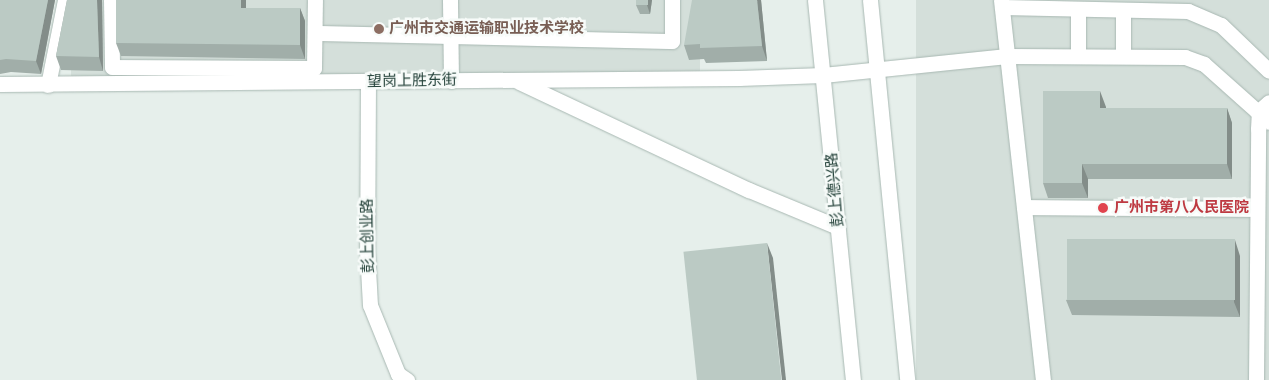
<!DOCTYPE html>
<meta charset="utf-8">
<style>
body{margin:0}
#map{position:relative;width:1269px;height:380px;overflow:hidden;background:#e6efeb;font-family:"DejaVu Sans","Noto Sans SC",sans-serif}
div>[style]{position:absolute}
.built>*{inset:0;background:#d4dfda;transform-origin:0 0}
.roads{filter:drop-shadow(0 0 1px #a8b8b2) drop-shadow(0 0 1px #a8b8b2)}
.minor>*{height:15px;margin:-7.5px;padding:0 7.5px;transform-origin:7.5px;border-radius:7.5px;background:#fff}
.wall>*{inset:0;background:#a1aea9}
.shaded-wall>*{inset:0;background:#838d89}
.building>*{inset:0;background:#bbcac4;transform-origin:0 0}
.dots>*{width:14px;height:14px;translate:-50% -50%;box-sizing:border-box;border:2px solid #f7fbf9;border-radius:50%}
span{translate:-50% -50%;white-space:nowrap;text-align:center;line-height:1.15;-webkit-text-stroke:5px #f7fbf9;paint-order:stroke}
.education-label{font-size:15px;color:#785e54;font-weight:700}
.left{translate:0 -50%;text-align:left}
.street-label{font-size:15px;color:#24423a}
.health-label{font-size:15px;color:#be3a42;font-weight:700}
</style>
<div id="map">
<div class="built">
<div style="left:71px;top:0;width:629px;height:77px"></div>
<div style="left:916px;top:0;width:353px;height:382px"></div>
</div>
<div class="roads">
<div class="minor">
<div style="left:111px;top:0;width:67px;rotate:89.1deg"></div>
<div style="left:112px;top:67px;width:202px;rotate:0.3deg"></div>
<div style="left:314px;top:68px;width:68px;rotate:-89.2deg"></div>
<div style="left:450px;top:0;width:81px;rotate:89.3deg"></div>
<div style="left:815px;top:0;width:382px;rotate:84.3deg"></div>
<div style="left:870px;top:0;width:382px;rotate:84.4deg"></div>
<div style="left:1001px;top:0;width:382px;rotate:83.7deg"></div>
<div style="left:1002px;top:7px;width:186px;rotate:1.2deg"></div>
<div style="left:1188px;top:11px;width:36px;rotate:23deg"></div>
<div style="left:1221px;top:25px;width:66px;rotate:43.8deg"></div>
<div style="left:1078px;top:9px;width:46px;rotate:90deg"></div>
<div style="left:1123px;top:10px;width:45px;rotate:90deg"></div>
<div style="left:316px;top:33px;width:356px;rotate:1.3deg"></div>
<div style="left:672px;top:41px;width:41px;rotate:-90deg"></div>
<div style="left:368px;top:82px;width:168px;rotate:90.3deg"></div>
<div style="left:367px;top:250px;width:55px;rotate:86.9deg"></div>
<div style="left:370px;top:305px;width:74px;rotate:67.9deg"></div>
<div style="left:398px;top:374px;width:11px;rotate:34deg"></div>
<div style="left:519px;top:82px;width:254px;rotate:25.2deg"></div>
<div style="left:749px;top:190px;width:96px;rotate:22.6deg"></div>
<div style="left:0;top:84px;width:739px;rotate:-0.47deg"></div>
<div style="left:739px;top:78px;width:84px;rotate:-2deg"></div>
<div style="left:823px;top:75px;width:185px;rotate:-5.9deg"></div>
<div style="left:1007px;top:56px;width:178px;rotate:0.3deg"></div>
<div style="left:1185px;top:57px;width:20px;rotate:20deg"></div>
<div style="left:1204px;top:64px;width:87px;rotate:41.7deg"></div>
<div style="left:48px;top:85px;width:87px;rotate:-78.7deg"></div>
<div style="left:1024px;top:207px;width:232px;rotate:0.5deg"></div>
<div style="left:1256px;top:380px;width:251px;rotate:-89.5deg"></div>
<div style="left:1258px;top:129px;width:18px;rotate:-87deg"></div>
<div style="left:1259px;top:111px;width:13px;rotate:-42deg"></div>
</div>
</div>
<div class="wall">
<div style="clip-path:polygon(0 0,55px 0,41px 74px,11px 72px,0 74px)"></div>
<div style="clip-path:polygon(67px 0,102px 0,103px 71px,61px 70px,56px 56px)"></div>
<div style="clip-path:polygon(636px 0,652px 0,650px 14px,640px 14px,636px 5px)"></div>
<div style="clip-path:polygon(761px 0,767px 61px,706px 63px,704px 59px,689px 60px,684px 45px)"></div>
<div style="clip-path:polygon(246px 8px,300px 8px,305px 21px,305px 59px,121px 56px,116px 43px)"></div>
<div style="clip-path:polygon(1106px 107px,1106px 108px,1227px 108px,1232px 123px,1232px 179px,1088px 179px,1088px 198px,1048px 198px,1043px 183px)"></div>
<div style="clip-path:polygon(1240px 256px,1240px 317px,1072px 315px,1066px 300px)"></div>
</div>
<div class="shaded-wall">
<div style="clip-path:polygon(48px 0,55px 0,41px 74px,36px 61px)"></div>
<div style="clip-path:polygon(97px 0,102px 0,103px 71px,99px 57px)"></div>
<div style="clip-path:polygon(241px 0,246px 0,246px 21px,241px 8px)"></div>
<div style="clip-path:polygon(648px 0,652px 0,650px 14px,647px 5px)"></div>
<div style="clip-path:polygon(757px 0,761px 0,767px 61px,762px 46px)"></div>
<div style="clip-path:polygon(300px 8px,305px 21px,305px 59px,300px 45px)"></div>
<div style="clip-path:polygon(1100px 91px,1106px 107px,1106px 123px,1100px 108px)"></div>
<div style="clip-path:polygon(1227px 108px,1232px 123px,1232px 179px,1227px 164px)"></div>
<div style="clip-path:polygon(1082px 164px,1088px 179px,1088px 198px,1082px 183px)"></div>
<div style="clip-path:polygon(1235px 240px,1240px 256px,1240px 317px,1234px 302px)"></div>
<div style="clip-path:polygon(767px 243px,773px 258px,786px 380px,782px 380px)"></div>
</div>
<div class="building">
<div style="clip-path:polygon(0 0,48px 0,36px 61px,6px 59px,0 60px)"></div>
<div style="clip-path:polygon(67px 0,97px 0,99px 57px,56px 56px)"></div>
<div style="clip-path:polygon(116px 0,241px 0,241px 8px,300px 8px,300px 45px,116px 43px)"></div>
<div style="left:636px;top:0;width:12px;height:5px"></div>
<div style="clip-path:polygon(692px 0,757px 0,762px 46px,700px 48px,700px 44px,684px 45px)"></div>
<div style="clip-path:polygon(1043px 91px,1100px 91px,1100px 108px,1227px 108px,1227px 164px,1082px 164px,1082px 183px,1043px 183px)"></div>
<div style="left:1067px;top:239px;width:168px;height:61px"></div>
<div style="left:767px;top:243px;width:138px;height:84px;rotate:84deg"></div>
</div>
<div class="dots">
<div style="left:379px;top:29px;background:#8d6e63"></div>
<div style="left:1103px;top:208px;background:#e0444e"></div>
</div>
<div class="education-label">
<span class="left" style="left:389px;top:29px">广州市交通运输职业技术学校</span>
</div>
<div class="street-label">
<span style="left:412px;top:81px;rotate:-1deg">望岗上胜东街</span>
<span style="left:835px;top:190px;rotate:-95deg">彭上德兴路</span>
<span style="left:368px;top:236px;rotate:-91deg">彭上创业路</span>
</div>
<div class="health-label">
<span class="left" style="left:1114px;top:208px">广州市第八人民医院</span>
</div>
</div>
